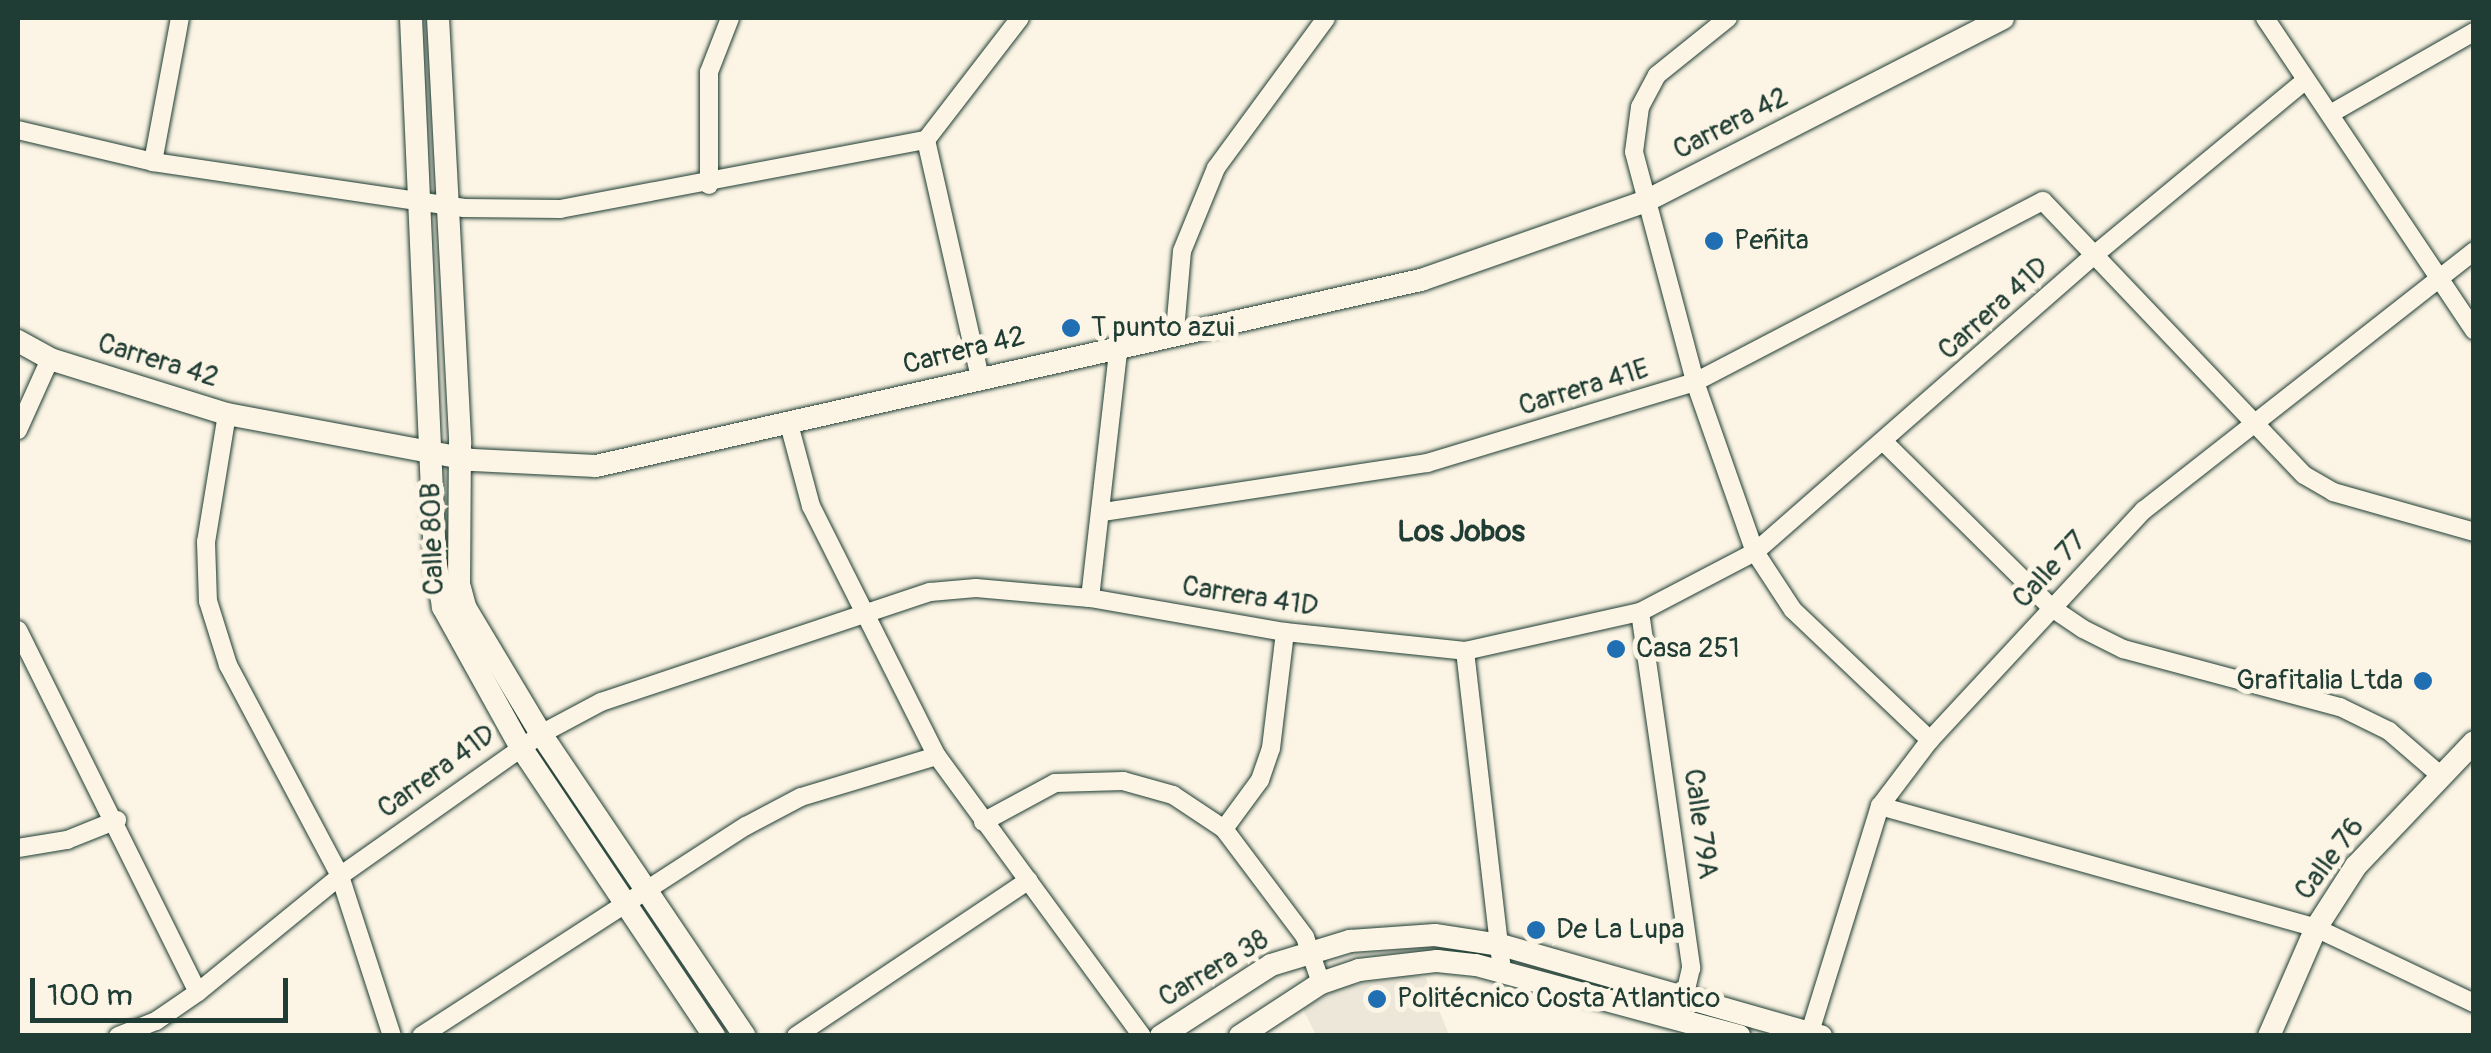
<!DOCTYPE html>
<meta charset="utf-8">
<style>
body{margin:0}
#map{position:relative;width:2491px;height:1053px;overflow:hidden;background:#fcf5e5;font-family:Pangolin,sans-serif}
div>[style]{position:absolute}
.built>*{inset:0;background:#ece7d8}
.roads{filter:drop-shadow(0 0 2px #1f3d34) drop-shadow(0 0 2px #1f3d34)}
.street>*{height:18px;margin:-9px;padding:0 9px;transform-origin:9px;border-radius:9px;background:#fcf5e5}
.secondary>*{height:22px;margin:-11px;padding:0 11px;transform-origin:11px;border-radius:11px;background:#fcf5e5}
.dots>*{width:28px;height:28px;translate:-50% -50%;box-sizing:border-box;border:5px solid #fcf5e5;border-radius:50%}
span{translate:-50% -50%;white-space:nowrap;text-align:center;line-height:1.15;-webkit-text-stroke:10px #fcf5e5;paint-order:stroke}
.street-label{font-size:28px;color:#1f3d34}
.poi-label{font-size:28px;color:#1f3d34}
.left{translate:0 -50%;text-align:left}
.right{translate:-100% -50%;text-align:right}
.neighbourhood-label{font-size:30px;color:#1f3d34;font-weight:700}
.frame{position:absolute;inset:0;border:20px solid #1f3d34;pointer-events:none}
.scale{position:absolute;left:30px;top:978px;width:258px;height:45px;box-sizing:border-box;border:5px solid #1f3d34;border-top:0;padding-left:12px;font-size:30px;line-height:35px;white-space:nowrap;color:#1f3d34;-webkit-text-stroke:8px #fcf5e5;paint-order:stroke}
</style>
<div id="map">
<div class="built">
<div style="clip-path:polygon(1407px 975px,1426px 978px,1449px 1035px,1316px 1035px,1303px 1009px,1338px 988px)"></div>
</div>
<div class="roads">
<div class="street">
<div style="left:1728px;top:18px;width:91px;rotate:141.2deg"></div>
<div style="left:1657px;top:75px;width:36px;rotate:118deg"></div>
<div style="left:1640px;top:107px;width:45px;rotate:97.6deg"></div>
<div style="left:1634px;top:152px;width:238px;rotate:75.1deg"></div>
<div style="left:1695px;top:382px;width:180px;rotate:70.6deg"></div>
<div style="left:1755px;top:552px;width:69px;rotate:56.8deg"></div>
<div style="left:1793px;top:610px;width:189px;rotate:43.5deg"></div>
<div style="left:2265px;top:18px;width:376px;rotate:56.2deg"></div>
<div style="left:2330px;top:114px;width:166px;rotate:-29.7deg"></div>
<div style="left:18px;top:130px;width:139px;rotate:13.3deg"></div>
<div style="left:153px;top:162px;width:313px;rotate:8.4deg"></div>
<div style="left:463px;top:208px;width:97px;rotate:0.6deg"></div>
<div style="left:560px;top:209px;width:372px;rotate:-10.7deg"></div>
<div style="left:926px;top:140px;width:243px;rotate:77.2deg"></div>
<div style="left:926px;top:140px;width:154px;rotate:-52.4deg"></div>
<div style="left:153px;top:162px;width:147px;rotate:-79.4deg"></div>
<div style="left:709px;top:185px;width:113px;rotate:-90deg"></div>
<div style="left:709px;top:72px;width:58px;rotate:-68.7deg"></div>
<div style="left:1175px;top:331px;width:80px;rotate:-85deg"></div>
<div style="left:1182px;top:251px;width:90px;rotate:-67.7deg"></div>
<div style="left:1216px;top:168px;width:186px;rotate:-53.7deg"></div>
<div style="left:227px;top:414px;width:130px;rotate:99.3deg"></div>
<div style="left:206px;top:542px;width:59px;rotate:88.1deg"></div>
<div style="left:208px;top:601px;width:67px;rotate:72.6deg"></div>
<div style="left:228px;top:665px;width:239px;rotate:62deg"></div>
<div style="left:340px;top:876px;width:168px;rotate:72deg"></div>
<div style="left:789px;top:424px;width:85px;rotate:75deg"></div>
<div style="left:811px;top:506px;width:280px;rotate:63.3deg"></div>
<div style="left:937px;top:756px;width:347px;rotate:53.8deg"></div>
<div style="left:18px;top:430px;width:78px;rotate:-65.7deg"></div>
<div style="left:1886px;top:444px;width:233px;rotate:44.7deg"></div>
<div style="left:2052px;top:608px;width:37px;rotate:34deg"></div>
<div style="left:2083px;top:629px;width:45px;rotate:26.6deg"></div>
<div style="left:2123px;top:649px;width:225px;rotate:15deg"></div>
<div style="left:2340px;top:707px;width:55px;rotate:26.1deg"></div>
<div style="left:2389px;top:731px;width:67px;rotate:40.8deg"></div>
<div style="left:1103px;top:512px;width:328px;rotate:-8.6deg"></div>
<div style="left:1427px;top:463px;width:280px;rotate:-16.8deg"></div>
<div style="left:1695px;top:382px;width:392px;rotate:-27.5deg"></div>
<div style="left:2043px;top:201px;width:378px;rotate:46.4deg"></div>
<div style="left:2304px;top:475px;width:34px;rotate:30deg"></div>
<div style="left:2333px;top:492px;width:147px;rotate:15.8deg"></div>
<div style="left:1090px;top:598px;width:255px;rotate:-83.5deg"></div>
<div style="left:1640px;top:612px;width:360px;rotate:81.8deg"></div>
<div style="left:1691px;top:968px;width:31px;rotate:103deg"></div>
<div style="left:18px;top:630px;width:404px;rotate:63.6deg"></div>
<div style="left:1465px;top:651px;width:323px;rotate:83.4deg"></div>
<div style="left:1880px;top:806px;width:453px;rotate:15.6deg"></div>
<div style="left:2316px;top:928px;width:175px;rotate:25.4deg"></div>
<div style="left:983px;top:822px;width:82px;rotate:-28.4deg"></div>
<div style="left:1055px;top:783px;width:68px;rotate:-1.7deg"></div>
<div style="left:1123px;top:781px;width:52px;rotate:15.6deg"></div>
<div style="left:1173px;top:795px;width:61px;rotate:33.7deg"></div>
<div style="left:1224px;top:829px;width:135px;rotate:53.1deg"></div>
<div style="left:1305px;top:937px;width:49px;rotate:70.8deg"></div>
<div style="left:1224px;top:829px;width:61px;rotate:-53.7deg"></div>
<div style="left:1260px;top:780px;width:34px;rotate:-71deg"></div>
<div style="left:1271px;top:748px;width:117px;rotate:-83.1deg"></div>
<div style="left:18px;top:848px;width:50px;rotate:-9.3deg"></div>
<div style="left:67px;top:840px;width:54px;rotate:-21.8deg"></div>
<div style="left:1810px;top:1032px;width:237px;rotate:-72.8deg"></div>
<div style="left:1880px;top:806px;width:83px;rotate:-52.9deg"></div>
<div style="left:1930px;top:740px;width:314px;rotate:-47.1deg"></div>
<div style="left:2144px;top:510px;width:420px;rotate:-38.1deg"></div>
<div style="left:118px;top:1036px;width:41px;rotate:-21.5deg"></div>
<div style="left:156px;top:1021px;width:51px;rotate:-34.6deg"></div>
<div style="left:198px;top:992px;width:183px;rotate:-39.2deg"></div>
<div style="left:340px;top:876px;width:246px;rotate:-35.2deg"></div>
<div style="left:541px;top:734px;width:68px;rotate:-28.1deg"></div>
<div style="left:601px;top:702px;width:347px;rotate:-18.5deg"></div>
<div style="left:930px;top:592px;width:46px;rotate:-5deg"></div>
<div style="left:976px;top:588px;width:114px;rotate:5deg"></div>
<div style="left:1090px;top:598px;width:198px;rotate:9.9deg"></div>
<div style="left:1285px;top:632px;width:181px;rotate:6deg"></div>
<div style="left:1465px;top:651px;width:179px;rotate:-12.6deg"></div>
<div style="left:1640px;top:612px;width:130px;rotate:-27.6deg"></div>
<div style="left:1755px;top:552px;width:449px;rotate:-41.2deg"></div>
<div style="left:2093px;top:256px;width:276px;rotate:-39.6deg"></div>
<div style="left:421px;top:1036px;width:387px;rotate:-32.9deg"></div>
<div style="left:746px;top:826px;width:62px;rotate:-27.8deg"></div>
<div style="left:801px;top:797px;width:142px;rotate:-16.8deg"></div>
<div style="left:796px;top:1036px;width:280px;rotate:-33.8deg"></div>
</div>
<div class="secondary">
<div style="left:411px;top:18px;width:542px;rotate:87.46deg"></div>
<div style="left:435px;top:559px;width:49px;rotate:80.5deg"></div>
<div style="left:443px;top:607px;width:159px;rotate:61deg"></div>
<div style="left:520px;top:746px;width:349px;rotate:56.2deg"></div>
<div style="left:438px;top:18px;width:426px;rotate:87deg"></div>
<div style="left:460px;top:443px;width:141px;rotate:90.4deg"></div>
<div style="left:459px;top:584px;width:24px;rotate:75deg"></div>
<div style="left:465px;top:607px;width:148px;rotate:59.1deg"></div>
<div style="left:541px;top:734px;width:364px;rotate:56deg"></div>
<div style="left:18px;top:341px;width:37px;rotate:29deg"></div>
<div style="left:50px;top:359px;width:185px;rotate:17.3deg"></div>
<div style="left:227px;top:414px;width:250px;rotate:10.6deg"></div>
<div style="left:473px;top:460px;width:123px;rotate:2.8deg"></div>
<div style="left:596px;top:466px;width:846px;rotate:-12.71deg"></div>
<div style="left:1421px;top:280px;width:238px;rotate:-19.3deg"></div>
<div style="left:1646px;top:201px;width:401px;rotate:-27.1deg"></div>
<div style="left:1161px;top:1036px;width:131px;rotate:-32.8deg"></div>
<div style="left:1271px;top:965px;width:83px;rotate:-16.9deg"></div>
<div style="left:1350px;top:941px;width:85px;rotate:-4deg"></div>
<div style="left:1435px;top:935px;width:67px;rotate:8.6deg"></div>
<div style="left:1501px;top:945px;width:333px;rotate:15.9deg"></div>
<div style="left:1240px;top:1036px;width:97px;rotate:-33.2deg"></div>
<div style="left:1321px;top:983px;width:40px;rotate:-18.9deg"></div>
<div style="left:1359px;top:970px;width:79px;rotate:-6.6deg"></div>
<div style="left:1437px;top:961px;width:39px;rotate:6deg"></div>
<div style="left:1476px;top:965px;width:273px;rotate:15.1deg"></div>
<div style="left:2269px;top:1036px;width:118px;rotate:-66.5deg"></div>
<div style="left:2316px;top:928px;width:74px;rotate:-57.2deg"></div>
<div style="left:2356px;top:866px;width:171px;rotate:-46.4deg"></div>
</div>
</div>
<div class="dots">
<div style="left:1714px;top:241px;background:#1f6fb2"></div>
<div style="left:1071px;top:328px;background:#1f6fb2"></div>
<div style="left:1616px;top:649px;background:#1f6fb2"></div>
<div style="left:2423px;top:681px;background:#1f6fb2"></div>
<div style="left:1536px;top:930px;background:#1f6fb2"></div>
<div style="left:1377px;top:999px;background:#1f6fb2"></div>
</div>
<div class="street-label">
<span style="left:1731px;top:124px;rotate:-27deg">Carrera 42</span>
<span style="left:1994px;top:309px;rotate:-42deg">Carrera 41D</span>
<span style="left:964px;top:351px;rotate:-14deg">Carrera 42</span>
<span style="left:158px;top:361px;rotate:17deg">Carrera 42</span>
<span style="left:1584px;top:388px;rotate:-17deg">Carrera 41E</span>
<span style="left:433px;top:539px;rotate:-92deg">Calle 80B</span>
<span style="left:2050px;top:570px;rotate:-47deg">Calle 77</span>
<span style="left:1250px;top:597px;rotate:9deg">Carrera 41D</span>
<span style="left:437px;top:772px;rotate:-36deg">Carrera 41D</span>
<span style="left:1700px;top:824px;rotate:82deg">Calle 79A</span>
<span style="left:2330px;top:859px;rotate:-53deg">Calle 76</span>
<span style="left:1214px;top:969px;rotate:-31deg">Carrera 38</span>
</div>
<div class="poi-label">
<span class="left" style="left:1734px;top:241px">Peñita</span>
<span class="left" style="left:1091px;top:328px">T punto azui</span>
<span class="left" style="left:1636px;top:649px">Casa 251</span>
<span class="right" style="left:2403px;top:681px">Grafitalia Ltda</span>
<span class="left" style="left:1556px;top:930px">De La Lupa</span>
<span class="left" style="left:1397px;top:999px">Politécnico Costa Atlantico</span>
</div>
<div class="neighbourhood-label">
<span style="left:1461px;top:532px">Los Jobos</span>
</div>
<div class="frame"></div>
<div class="scale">100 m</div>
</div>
